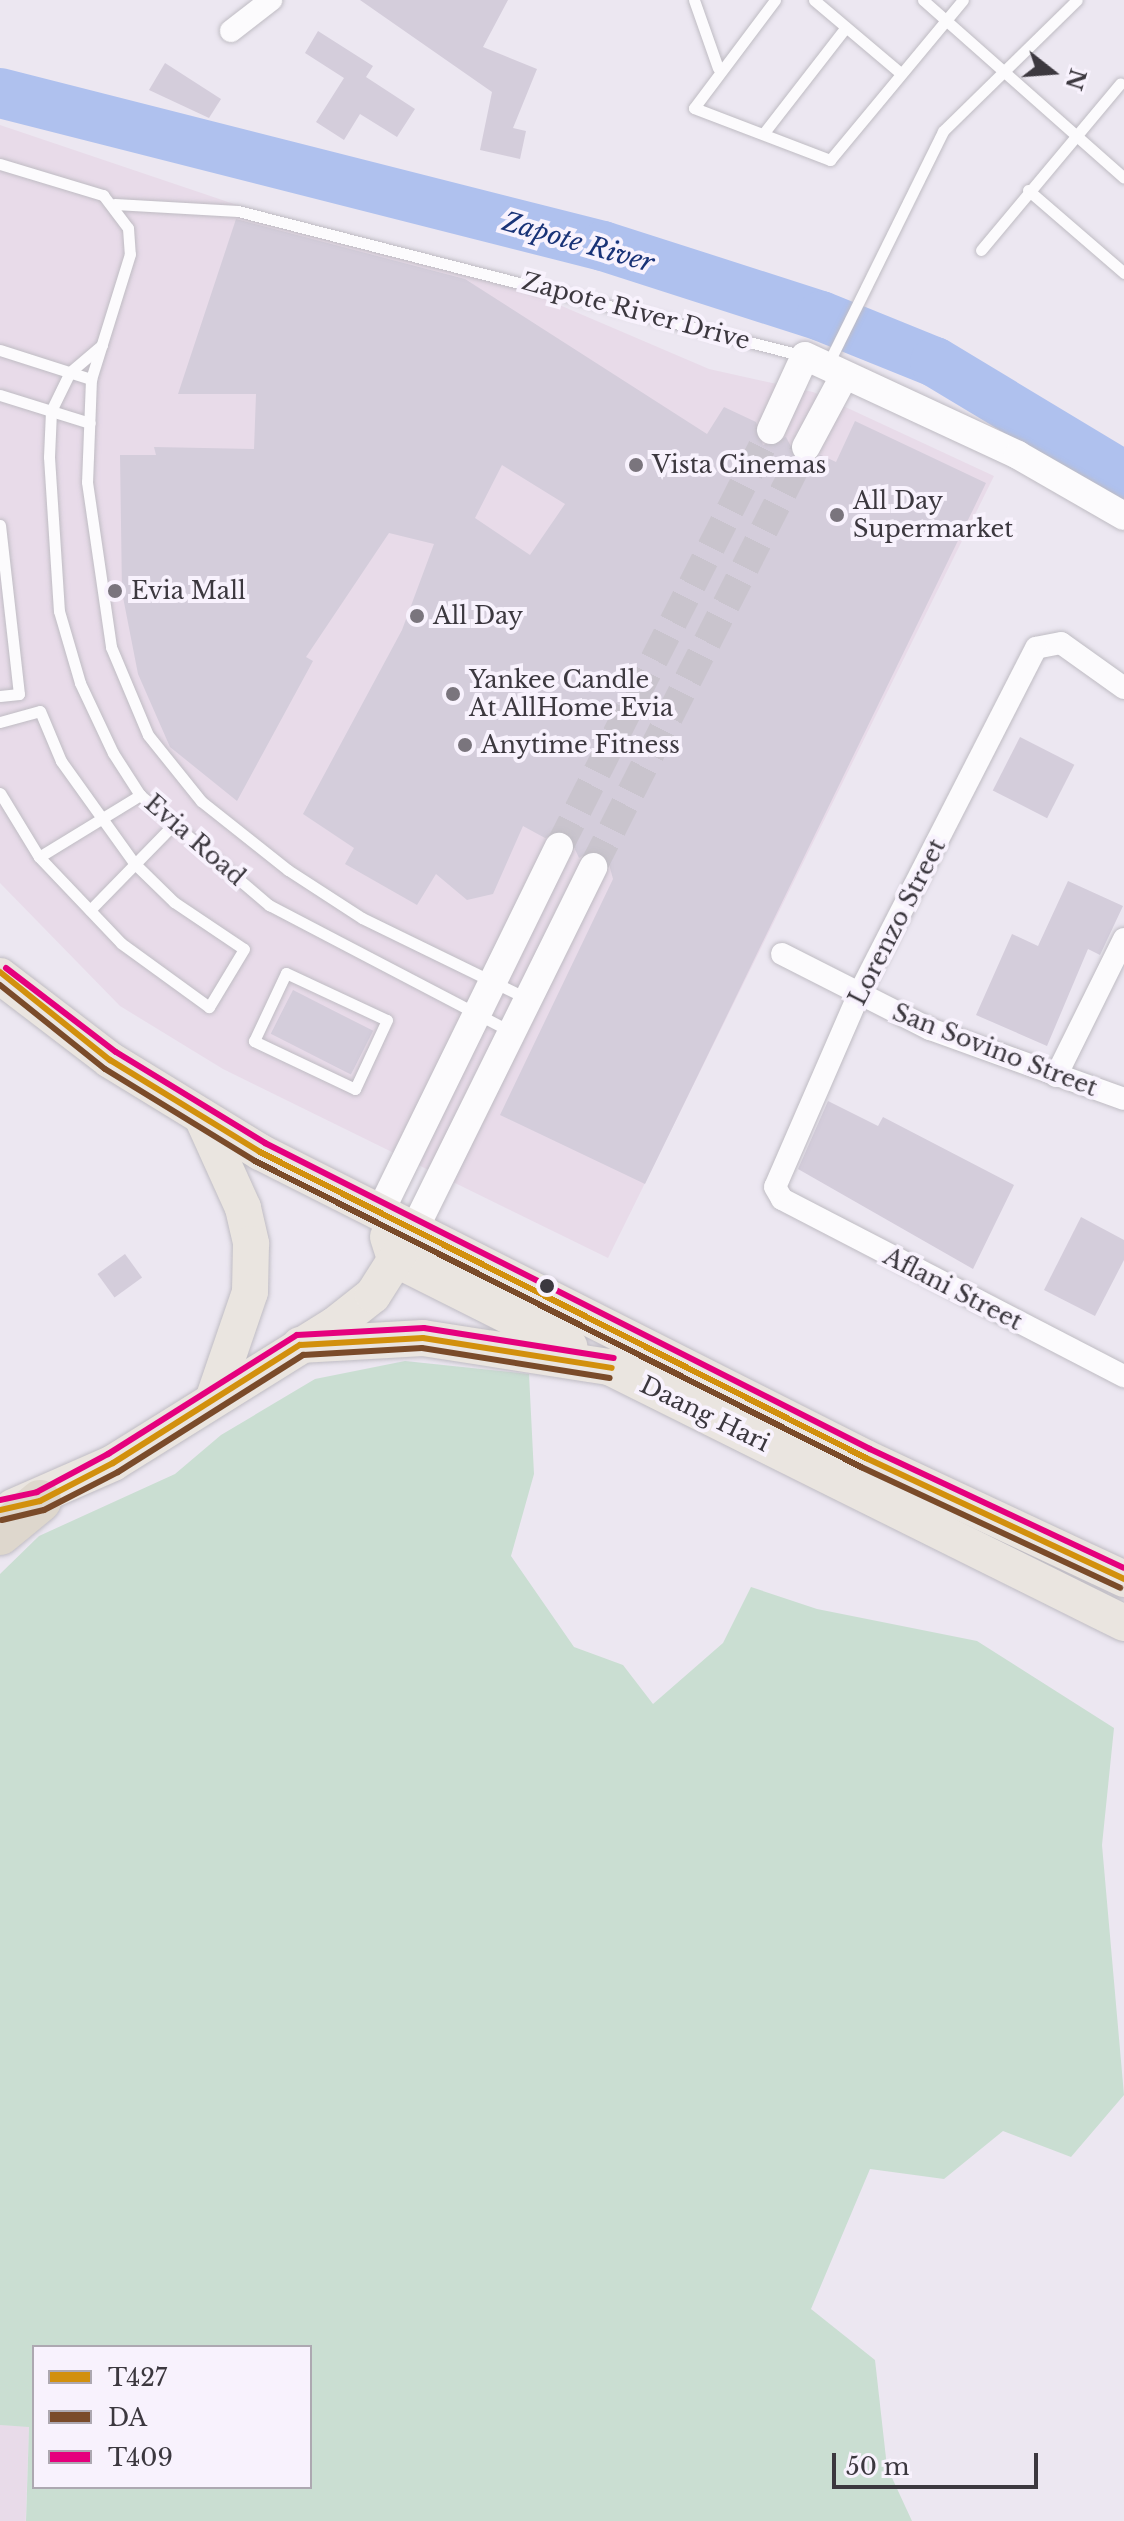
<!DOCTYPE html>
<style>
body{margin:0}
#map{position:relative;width:1124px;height:2521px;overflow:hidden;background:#ece7f1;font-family:"Libre Baskerville",serif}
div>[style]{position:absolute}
.commercial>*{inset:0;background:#e8dbe9;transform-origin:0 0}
.green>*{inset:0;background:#caded2}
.river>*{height:50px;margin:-25px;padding:0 25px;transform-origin:25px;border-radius:25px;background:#afc1ee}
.building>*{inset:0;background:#d4cddb;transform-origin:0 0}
.tertiary-tunnel>*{height:28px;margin-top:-14px;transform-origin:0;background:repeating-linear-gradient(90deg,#c9c4cd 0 28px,transparent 0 42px)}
.roads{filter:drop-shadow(0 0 2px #bfbcc3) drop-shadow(0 0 2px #bfbcc3)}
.service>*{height:11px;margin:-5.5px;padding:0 5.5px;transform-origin:5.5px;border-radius:5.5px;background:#fcfbfd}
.minor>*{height:22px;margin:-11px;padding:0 11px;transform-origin:11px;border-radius:11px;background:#fcfbfd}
.tertiary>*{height:28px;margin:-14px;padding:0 14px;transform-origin:14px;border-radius:14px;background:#fcfbfd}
.primary>*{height:36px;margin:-18px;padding:0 18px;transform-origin:18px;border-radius:18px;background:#eae5e0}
.motorway>*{height:42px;margin:-21px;padding:0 21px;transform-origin:21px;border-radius:21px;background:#ded7cd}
.bus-1>*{height:6px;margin:-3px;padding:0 3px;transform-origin:3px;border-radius:3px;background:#d2900d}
.bus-2>*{height:6px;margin:-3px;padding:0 3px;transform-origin:3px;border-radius:3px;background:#7a4b2a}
.bus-3>*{height:6px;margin:-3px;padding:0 3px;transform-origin:3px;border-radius:3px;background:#e5007d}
.dots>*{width:22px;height:22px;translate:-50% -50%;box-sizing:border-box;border:4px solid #f8f2fd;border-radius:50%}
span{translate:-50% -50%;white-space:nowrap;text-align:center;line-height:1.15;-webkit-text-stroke:8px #f8f2fd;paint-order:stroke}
.street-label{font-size:24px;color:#3c383f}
.poi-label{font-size:24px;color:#3c383f}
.left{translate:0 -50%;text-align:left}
.water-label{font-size:26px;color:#193377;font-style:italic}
.legend{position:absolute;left:32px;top:2345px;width:280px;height:144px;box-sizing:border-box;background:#f8f2fd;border:2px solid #ada8b1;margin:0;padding:10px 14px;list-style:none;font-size:24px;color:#3c383f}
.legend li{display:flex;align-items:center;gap:16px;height:40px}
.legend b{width:40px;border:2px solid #ada8b1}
.north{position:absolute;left:1012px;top:32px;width:80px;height:80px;-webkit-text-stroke:6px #f8f2fd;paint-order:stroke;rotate:107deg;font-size:22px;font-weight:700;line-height:32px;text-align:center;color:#3c383f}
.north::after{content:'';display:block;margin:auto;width:28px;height:36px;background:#3c383f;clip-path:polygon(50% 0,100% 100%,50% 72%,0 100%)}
.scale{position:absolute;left:832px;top:2453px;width:206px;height:36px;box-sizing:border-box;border:4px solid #3c383f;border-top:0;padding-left:10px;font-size:24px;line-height:28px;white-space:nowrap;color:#3c383f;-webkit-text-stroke:6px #f8f2fd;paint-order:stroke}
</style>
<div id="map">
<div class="commercial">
<div style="clip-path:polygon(0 125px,243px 207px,473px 268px,709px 369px,813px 392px,994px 476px,608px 1258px,223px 1069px,120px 1006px,0 883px)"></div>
<div style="left:0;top:2425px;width:29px;height:96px;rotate:2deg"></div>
</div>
<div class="green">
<div style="clip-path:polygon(evenodd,405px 1361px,529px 1374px,534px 1474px,511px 1556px,574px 1647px,623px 1665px,653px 1704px,723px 1643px,751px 1587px,817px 1609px,977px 1641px,1114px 1728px,1102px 1845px,1124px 2095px,1071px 2157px,1003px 2131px,944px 2179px,870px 2169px,811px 2309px,875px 2360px,887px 2467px,912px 2521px,26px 2521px,29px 2427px,0 2425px,0 1574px,39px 1536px,175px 1474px,221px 1435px,315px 1379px,405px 1361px,34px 2347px,310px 2347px,310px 2487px,34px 2487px,34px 2347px)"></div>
</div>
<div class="river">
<div style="left:0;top:93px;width:622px;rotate:14.24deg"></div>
<div style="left:603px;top:246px;width:229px;rotate:17.8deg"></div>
<div style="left:821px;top:316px;width:123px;rotate:22deg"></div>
<div style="left:935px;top:362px;width:221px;rotate:31.1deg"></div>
</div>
<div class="building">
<div style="clip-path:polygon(360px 0,508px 0,483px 47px,537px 69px,513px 128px,526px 131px,520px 159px,480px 150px,492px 92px)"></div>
<div style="clip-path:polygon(318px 31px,373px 66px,366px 77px,415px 109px,397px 137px,360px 114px,344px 140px,316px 122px,344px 78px,305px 53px)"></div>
<div style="clip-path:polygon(165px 63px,221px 99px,209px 118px,149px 90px)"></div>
<div style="clip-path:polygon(evenodd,236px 219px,465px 279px,707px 434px,724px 407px,756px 422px,763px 445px,786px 437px,799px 462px,821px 455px,836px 462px,855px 421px,986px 483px,645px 1184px,500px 1115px,613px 879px,607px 857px,593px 850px,579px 858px,567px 832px,545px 838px,523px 826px,493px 894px,467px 900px,436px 874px,417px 905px,345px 864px,354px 848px,303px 814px,402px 630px,434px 544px,389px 533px,306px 657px,313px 661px,237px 801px,170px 747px,138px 674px,122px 592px,120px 455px,156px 455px,154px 447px,254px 449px,256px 394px,178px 394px,236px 219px,502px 465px,565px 504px,530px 555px,475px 518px,502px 465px)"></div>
<div style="left:1020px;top:737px;width:61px;height:60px;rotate:27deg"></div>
<div style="clip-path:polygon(1068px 881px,1123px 906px,1100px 955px,1088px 949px,1047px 1046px,976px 1015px,1012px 934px,1038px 946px)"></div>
<div style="left:293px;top:990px;width:90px;height:49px;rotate:27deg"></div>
<div style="clip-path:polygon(828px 1101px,878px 1126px,883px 1117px,1014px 1185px,973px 1269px,798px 1169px)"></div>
<div style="clip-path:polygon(1081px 1217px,1124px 1240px,1124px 1260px,1095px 1316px,1044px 1290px)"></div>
<div style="left:125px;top:1254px;width:29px;height:34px;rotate:54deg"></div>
</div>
<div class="tertiary-tunnel">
<div style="left:559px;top:847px;width:468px;rotate:-63.1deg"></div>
<div style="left:593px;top:867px;width:471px;rotate:-63.1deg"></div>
</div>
<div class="roads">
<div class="service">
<div style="left:694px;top:0;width:72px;rotate:70.6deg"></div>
<div style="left:775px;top:0;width:135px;rotate:126.9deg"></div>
<div style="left:694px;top:108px;width:146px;rotate:20.9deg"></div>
<div style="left:830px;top:160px;width:208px;rotate:-50.3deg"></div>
<div style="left:814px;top:0;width:110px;rotate:40.2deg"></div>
<div style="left:923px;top:0;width:268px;rotate:41.5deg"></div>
<div style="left:763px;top:134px;width:135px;rotate:-52.2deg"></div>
<div style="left:0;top:164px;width:108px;rotate:16.8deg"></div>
<div style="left:103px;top:195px;width:41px;rotate:52.9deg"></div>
<div style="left:128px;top:228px;width:26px;rotate:86deg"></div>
<div style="left:130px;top:254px;width:131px;rotate:107.3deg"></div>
<div style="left:91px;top:379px;width:103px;rotate:92.2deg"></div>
<div style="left:87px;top:482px;width:167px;rotate:81.7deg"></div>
<div style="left:111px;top:647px;width:95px;rotate:67.2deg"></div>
<div style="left:148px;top:735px;width:85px;rotate:51.2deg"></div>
<div style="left:201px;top:801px;width:111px;rotate:38.4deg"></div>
<div style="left:288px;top:870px;width:88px;rotate:33deg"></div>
<div style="left:362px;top:918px;width:182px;rotate:26deg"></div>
<div style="left:1028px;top:190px;width:127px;rotate:40.8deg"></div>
<div style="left:115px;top:204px;width:123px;rotate:3.3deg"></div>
<div style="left:238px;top:211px;width:584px;rotate:14.37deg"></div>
<div style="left:981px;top:250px;width:217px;rotate:-50.1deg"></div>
<div style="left:102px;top:345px;width:42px;rotate:139.8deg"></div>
<div style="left:70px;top:372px;width:43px;rotate:116deg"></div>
<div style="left:51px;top:411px;width:46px;rotate:92.5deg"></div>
<div style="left:49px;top:457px;width:154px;rotate:86.3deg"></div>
<div style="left:59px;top:611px;width:75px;rotate:73.7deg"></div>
<div style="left:80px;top:683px;width:77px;rotate:64.8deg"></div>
<div style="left:113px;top:753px;width:50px;rotate:57.3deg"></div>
<div style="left:140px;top:795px;width:170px;rotate:40.5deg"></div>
<div style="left:269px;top:905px;width:272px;rotate:27.6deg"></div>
<div style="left:0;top:350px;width:96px;rotate:17.7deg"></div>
<div style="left:828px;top:364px;width:260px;rotate:-63.7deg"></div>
<div style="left:943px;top:131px;width:187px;rotate:-44.4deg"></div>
<div style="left:0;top:395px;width:94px;rotate:17.3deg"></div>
<div style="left:0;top:525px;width:170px;rotate:83.6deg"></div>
<div style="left:19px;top:694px;width:19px;rotate:174deg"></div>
<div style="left:0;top:722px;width:41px;rotate:-15.4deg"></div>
<div style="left:40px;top:711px;width:54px;rotate:67.2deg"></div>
<div style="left:61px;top:761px;width:125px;rotate:54.4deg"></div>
<div style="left:134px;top:863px;width:56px;rotate:44.3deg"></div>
<div style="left:174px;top:902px;width:84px;rotate:33.9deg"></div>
<div style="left:244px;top:949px;width:68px;rotate:121.1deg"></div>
<div style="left:209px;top:1007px;width:109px;rotate:-144deg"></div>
<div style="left:121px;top:943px;width:119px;rotate:-133.6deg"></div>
<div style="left:39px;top:857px;width:75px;rotate:-121.4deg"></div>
<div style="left:39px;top:857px;width:119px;rotate:-31.5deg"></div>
<div style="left:90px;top:910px;width:119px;rotate:-45.7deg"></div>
<div style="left:286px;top:973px;width:111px;rotate:25deg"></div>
<div style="left:387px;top:1020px;width:76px;rotate:114.9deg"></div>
<div style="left:355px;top:1089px;width:112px;rotate:-154.6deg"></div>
<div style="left:254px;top:1041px;width:75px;rotate:-64.8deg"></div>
</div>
<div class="minor">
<div style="left:231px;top:31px;width:51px;rotate:-37.8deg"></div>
<div style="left:1124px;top:688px;width:77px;rotate:-144.5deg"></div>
<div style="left:1061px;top:643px;width:25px;rotate:169deg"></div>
<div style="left:1036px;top:648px;width:389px;rotate:117.1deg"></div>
<div style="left:859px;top:994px;width:210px;rotate:113.5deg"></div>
<div style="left:775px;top:1187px;width:14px;rotate:60deg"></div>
<div style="left:782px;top:1199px;width:385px;rotate:27.4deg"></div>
<div style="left:782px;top:954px;width:166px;rotate:26.9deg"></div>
<div style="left:930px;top:1029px;width:206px;rotate:19.8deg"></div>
<div style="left:1056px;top:1076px;width:153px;rotate:-63.6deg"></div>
</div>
<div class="tertiary">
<div style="left:771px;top:430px;width:81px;rotate:-65.3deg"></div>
<div style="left:805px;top:356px;width:235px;rotate:24.9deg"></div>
<div style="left:1018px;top:455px;width:122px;rotate:29.9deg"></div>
<div style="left:806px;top:447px;width:78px;rotate:-61.8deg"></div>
<div style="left:379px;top:1214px;width:409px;rotate:-63.9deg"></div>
<div style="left:413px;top:1232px;width:407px;rotate:-63.7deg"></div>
</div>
<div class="primary">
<div style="left:0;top:976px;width:138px;rotate:37.4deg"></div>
<div style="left:110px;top:1060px;width:176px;rotate:31.5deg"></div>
<div style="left:260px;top:1152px;width:679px;rotate:26.79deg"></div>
<div style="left:866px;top:1458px;width:285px;rotate:25.1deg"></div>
<div style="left:202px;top:1117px;width:100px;rotate:65.7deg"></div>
<div style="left:243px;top:1208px;width:37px;rotate:77deg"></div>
<div style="left:251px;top:1244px;width:48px;rotate:91.2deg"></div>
<div style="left:250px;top:1292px;width:108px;rotate:108.9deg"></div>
<div style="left:388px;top:1237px;width:23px;rotate:72deg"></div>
<div style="left:395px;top:1259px;width:195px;rotate:26.6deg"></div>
<div style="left:300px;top:1345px;width:123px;rotate:-3.3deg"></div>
<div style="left:423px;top:1338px;width:188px;rotate:8.9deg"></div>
<div style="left:609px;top:1367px;width:575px;rotate:26.43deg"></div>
<div style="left:13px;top:1507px;width:109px;rotate:-23.7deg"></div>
<div style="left:113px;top:1463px;width:261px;rotate:-31.9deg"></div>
<div style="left:335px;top:1325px;width:48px;rotate:-38.3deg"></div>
<div style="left:373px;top:1295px;width:75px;rotate:-57.6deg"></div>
</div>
<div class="motorway">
<div style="left:0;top:1534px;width:52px;rotate:-39.5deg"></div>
</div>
</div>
<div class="bus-1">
<div style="left:0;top:972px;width:141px;rotate:38.7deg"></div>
<div style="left:110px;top:1060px;width:176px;rotate:31.5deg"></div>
<div style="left:260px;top:1152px;width:679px;rotate:26.79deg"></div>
<div style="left:866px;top:1458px;width:285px;rotate:25.1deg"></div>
<div style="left:0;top:1510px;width:41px;rotate:-12.7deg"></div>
<div style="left:40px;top:1501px;width:82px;rotate:-27.5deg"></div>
<div style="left:113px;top:1463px;width:221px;rotate:-32.3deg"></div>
<div style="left:300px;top:1345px;width:123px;rotate:-3.3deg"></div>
<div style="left:423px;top:1338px;width:191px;rotate:9deg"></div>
</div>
<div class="bus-2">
<div style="left:0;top:985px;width:134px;rotate:38.7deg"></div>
<div style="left:105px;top:1069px;width:176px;rotate:31.5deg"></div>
<div style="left:255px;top:1161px;width:679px;rotate:26.79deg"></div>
<div style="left:861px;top:1467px;width:286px;rotate:25deg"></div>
<div style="left:2px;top:1520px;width:43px;rotate:-13.4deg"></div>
<div style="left:44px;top:1510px;width:83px;rotate:-27.2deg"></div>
<div style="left:118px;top:1472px;width:219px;rotate:-32.3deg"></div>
<div style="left:303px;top:1355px;width:119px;rotate:-3.4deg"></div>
<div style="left:422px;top:1348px;width:190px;rotate:9.1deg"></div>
</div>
<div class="bus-3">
<div style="left:6px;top:968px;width:138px;rotate:37.4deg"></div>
<div style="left:116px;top:1052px;width:175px;rotate:31.4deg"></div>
<div style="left:265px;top:1143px;width:678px;rotate:26.83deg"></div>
<div style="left:870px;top:1449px;width:280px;rotate:25.1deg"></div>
<div style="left:0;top:1500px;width:38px;rotate:-12deg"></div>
<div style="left:37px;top:1492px;width:81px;rotate:-28.2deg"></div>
<div style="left:108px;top:1454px;width:223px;rotate:-32.2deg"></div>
<div style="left:297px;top:1335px;width:127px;rotate:-3.2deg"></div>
<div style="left:424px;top:1328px;width:192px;rotate:9deg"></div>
</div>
<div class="dots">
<div style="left:636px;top:465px;background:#7a757d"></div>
<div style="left:837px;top:515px;background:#7a757d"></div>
<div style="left:115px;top:591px;background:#7a757d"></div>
<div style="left:417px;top:616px;background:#7a757d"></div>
<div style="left:453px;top:694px;background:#7a757d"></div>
<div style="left:465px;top:745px;background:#7a757d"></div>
<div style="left:547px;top:1286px;background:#3c383f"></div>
</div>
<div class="street-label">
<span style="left:636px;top:311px;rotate:15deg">Zapote River Drive</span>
<span style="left:195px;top:840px;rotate:41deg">Evia Road</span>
<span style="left:897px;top:922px;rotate:-63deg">Lorenzo Street</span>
<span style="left:995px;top:1050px;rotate:21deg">San Sovino Street</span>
<span style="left:953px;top:1289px;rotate:27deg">Aflani Street</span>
<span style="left:705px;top:1414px;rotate:26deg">Daang Hari</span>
</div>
<div class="poi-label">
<span class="left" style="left:652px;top:465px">Vista Cinemas</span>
<span class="left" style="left:853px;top:515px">All Day<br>Supermarket</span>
<span class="left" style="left:131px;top:591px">Evia Mall</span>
<span class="left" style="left:433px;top:616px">All Day</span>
<span class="left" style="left:469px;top:694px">Yankee Candle<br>At AllHome Evia</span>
<span class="left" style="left:481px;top:745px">Anytime Fitness</span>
</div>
<div class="water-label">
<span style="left:578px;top:243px;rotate:16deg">Zapote River</span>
</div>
<ul class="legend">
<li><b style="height:10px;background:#d2900d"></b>T427</li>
<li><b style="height:10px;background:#7a4b2a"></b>DA</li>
<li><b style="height:10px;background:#e5007d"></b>T409</li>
</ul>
<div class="north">N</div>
<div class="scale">50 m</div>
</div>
